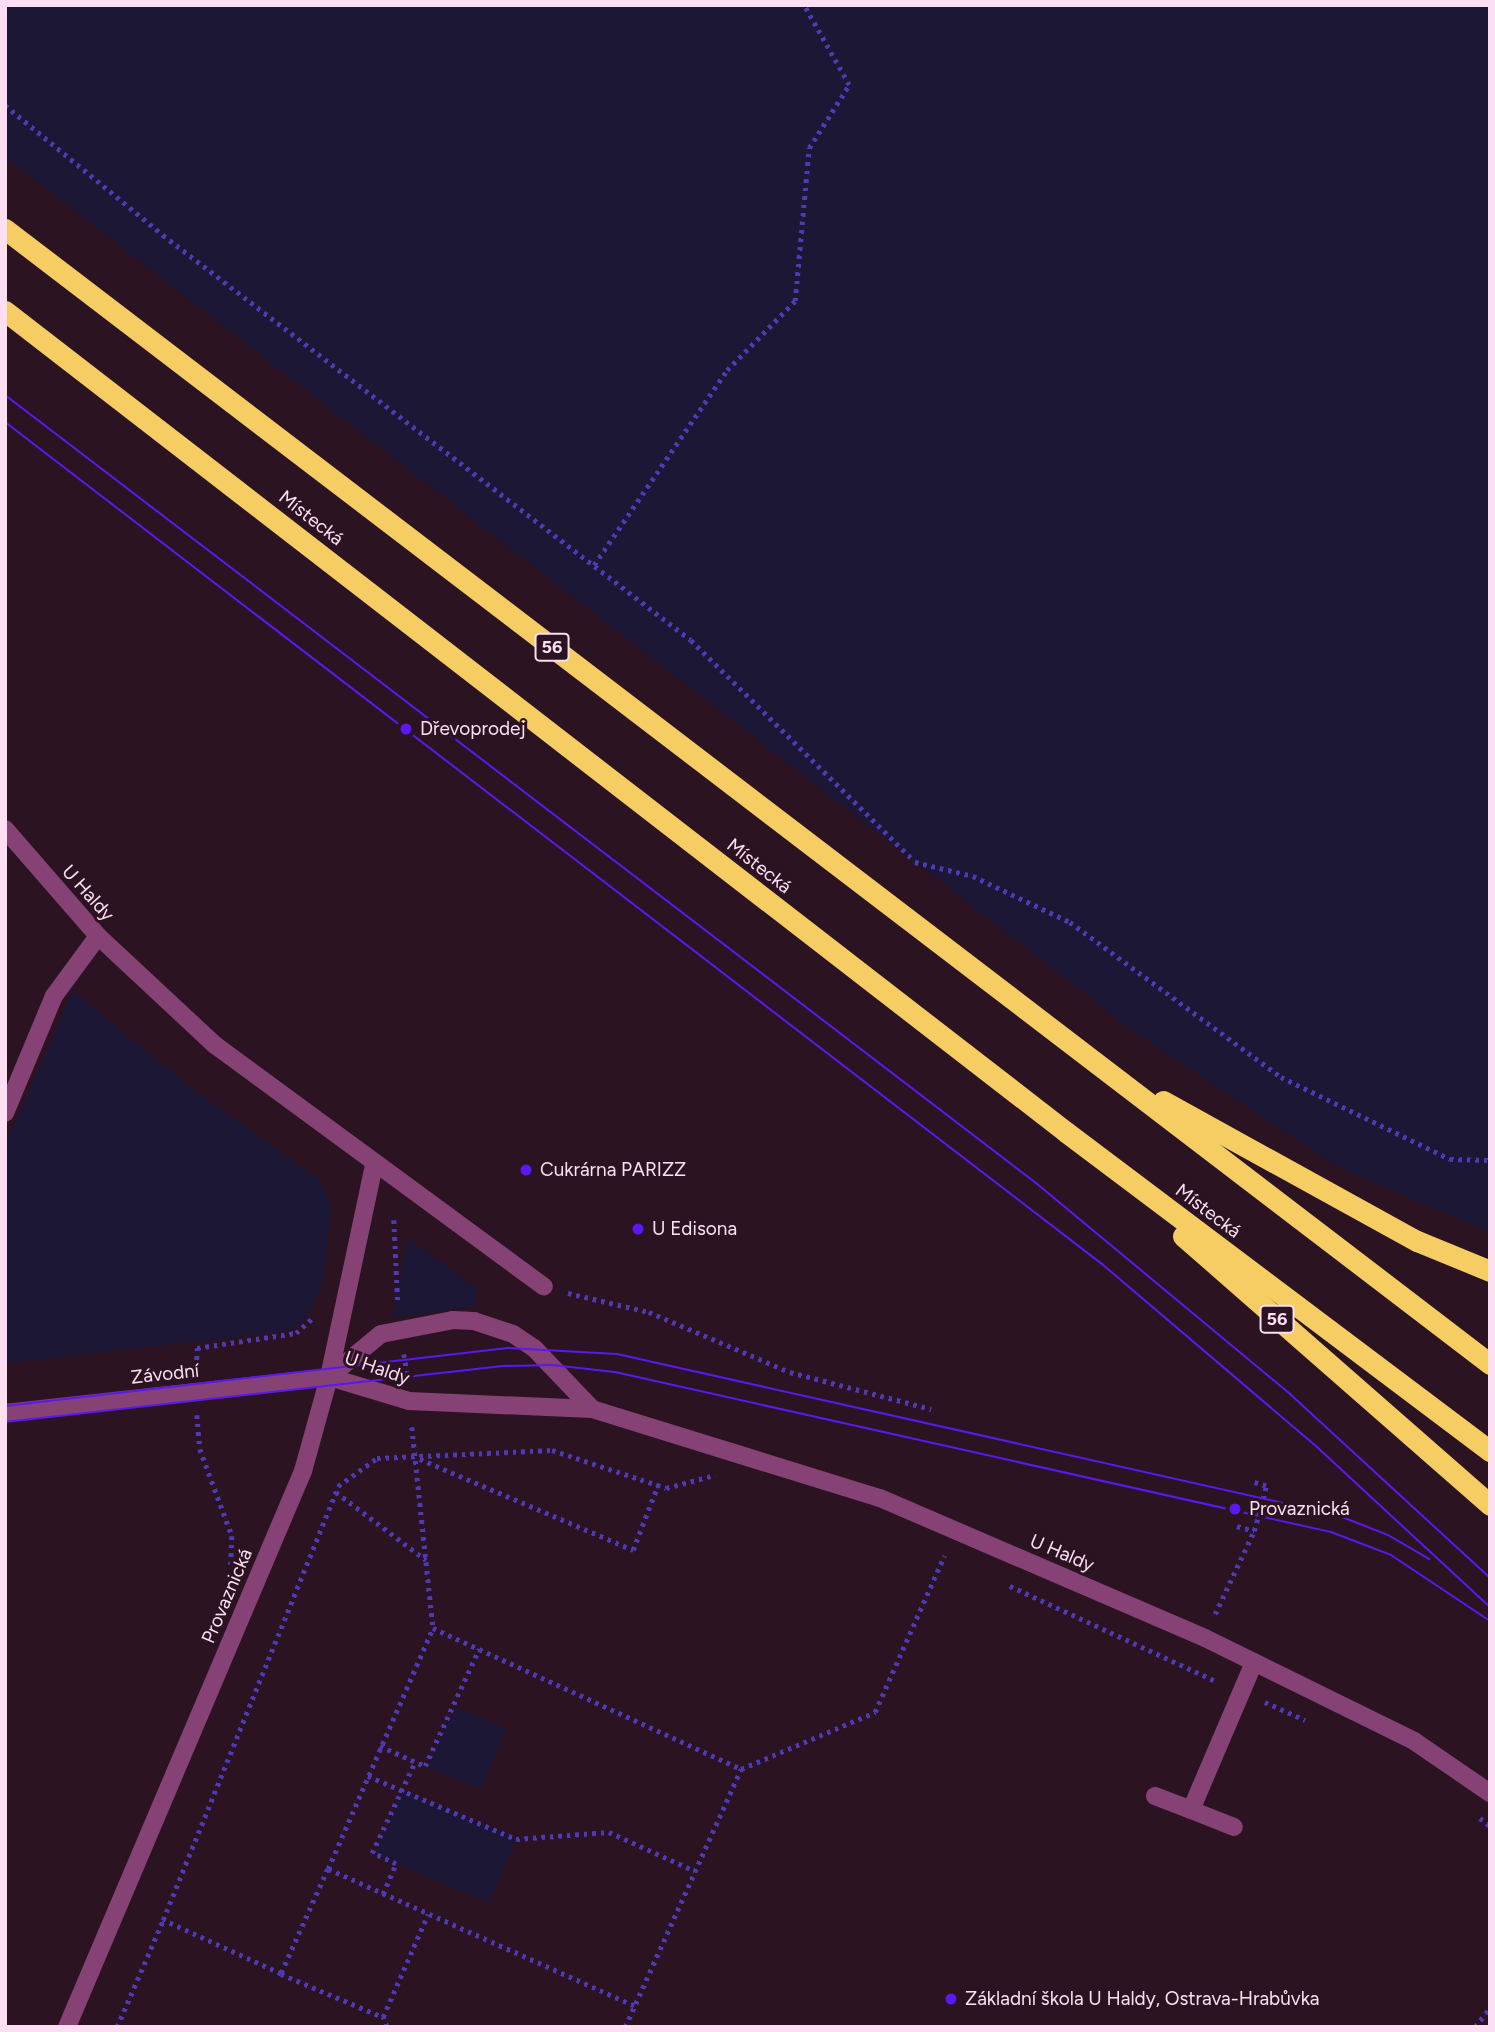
<!DOCTYPE html>
<meta charset="utf-8">
<style>
body{margin:0}
#map{position:relative;width:1495px;height:2032px;overflow:hidden;background:#2b1322;font-family:Figtree,sans-serif}
div>[style]{position:absolute}
.green>*{inset:0;background:#1c1735;transform-origin:0 0}
.path>*{height:4.5px;margin-top:-2.25px;transform-origin:0;background:repeating-linear-gradient(90deg,#4c3ab6 0 3.5px,transparent 0 8.5px)}
.minor>*{height:18px;margin:-9px;padding:0 9px;transform-origin:9px;border-radius:9px;background:#874275}
.highway>*{height:21px;margin:-10.5px;padding:0 10.5px;transform-origin:10.5px;border-radius:10.5px;background:#f5cd63}
.tram>*{height:2px;margin:-1px;padding:0 1px;transform-origin:1px;border-radius:1px;background:#5b18f0}
.dots>*{width:19px;height:19px;translate:-50% -50%;box-sizing:border-box;border:4px solid #2b1322;border-radius:50%}
span{translate:-50% -50%;white-space:nowrap;text-align:center;line-height:1.15;-webkit-text-stroke:6px #2b1322;paint-order:stroke}
.shield-label span{padding:2px 5px;background:#2b1322;border:2px solid;border-radius:5px;-webkit-text-stroke-width:0}
.shield-label{font-size:18px;color:#fddff3;font-weight:700}
.street-label{font-size:19px;color:#fddff3}
.poi-label{font-size:19px;color:#fddff3}
.left{translate:0 -50%;text-align:left}
.frame{position:absolute;inset:0;border:7px solid #fddff3;pointer-events:none}
</style>
<div id="map">
<div class="green">
<div style="clip-path:polygon(5px 5px,1490px 5px,1490px 1232px,1338px 1167px,1141px 1037px,5px 157px)"></div>
<div style="clip-path:polygon(73px 991px,190px 1087px,321px 1181px,332px 1210px,322px 1284px,307px 1318px,290px 1331px,5px 1363px,5px 1145px)"></div>
<div style="clip-path:polygon(408px 1238px,477px 1289px,475px 1306px,392px 1318px)"></div>
<div style="left:453px;top:1706px;width:58px;height:66px;rotate:23deg"></div>
<div style="left:402px;top:1790px;width:124px;height:70px;rotate:23deg"></div>
</div>
<div class="path">
<div style="left:5px;top:105px;width:205px;rotate:39.4deg"></div>
<div style="left:163px;top:235px;width:665px;rotate:37.49deg"></div>
<div style="left:691px;top:640px;width:315px;rotate:44.7deg"></div>
<div style="left:915px;top:862px;width:60px;rotate:13.6deg"></div>
<div style="left:973px;top:876px;width:107px;rotate:25.4deg"></div>
<div style="left:1070px;top:922px;width:262px;rotate:36.3deg"></div>
<div style="left:1281px;top:1077px;width:188px;rotate:25.9deg"></div>
<div style="left:1450px;top:1159px;width:40px;rotate:1.4deg"></div>
<div style="left:594px;top:565px;width:236px;rotate:-55.7deg"></div>
<div style="left:727px;top:370px;width:97px;rotate:-45.4deg"></div>
<div style="left:795px;top:301px;width:154px;rotate:-84.8deg"></div>
<div style="left:809px;top:148px;width:75px;rotate:-57.6deg"></div>
<div style="left:849px;top:85px;width:92px;rotate:-119.4deg"></div>
<div style="left:394px;top:1220px;width:84px;rotate:87.3deg"></div>
<div style="left:568px;top:1293px;width:83px;rotate:13.2deg"></div>
<div style="left:649px;top:1312px;width:153px;rotate:23.1deg"></div>
<div style="left:790px;top:1372px;width:146px;rotate:14.7deg"></div>
<div style="left:404px;top:1354px;width:19px;rotate:81deg"></div>
<div style="left:196px;top:1368px;width:20px;rotate:-87deg"></div>
<div style="left:197px;top:1348px;width:100px;rotate:-8.6deg"></div>
<div style="left:296px;top:1333px;width:25px;rotate:-42deg"></div>
<div style="left:197px;top:1415px;width:34px;rotate:85deg"></div>
<div style="left:200px;top:1449px;width:93px;rotate:69.8deg"></div>
<div style="left:232px;top:1536px;width:32px;rotate:92deg"></div>
<div style="left:412px;top:1427px;width:202px;rotate:84deg"></div>
<div style="left:420px;top:1459px;width:232px;rotate:23.1deg"></div>
<div style="left:633px;top:1550px;width:70px;rotate:-69deg"></div>
<div style="left:336px;top:1492px;width:113px;rotate:37.1deg"></div>
<div style="left:1237px;top:1526px;width:18px;rotate:16deg"></div>
<div style="left:1010px;top:1586px;width:229px;rotate:24.8deg"></div>
<div style="left:1215px;top:1614px;width:92px;rotate:-64.8deg"></div>
<div style="left:1254px;top:1531px;width:33px;rotate:-74deg"></div>
<div style="left:1263px;top:1499px;width:13px;rotate:-77deg"></div>
<div style="left:1266px;top:1486px;width:17px;rotate:-163deg"></div>
<div style="left:1265px;top:1702px;width:44px;rotate:24.2deg"></div>
<div style="left:380px;top:1746px;width:49px;rotate:24deg"></div>
<div style="left:425px;top:1766px;width:129px;rotate:-65.2deg"></div>
<div style="left:368px;top:1776px;width:161px;rotate:23.1deg"></div>
<div style="left:516px;top:1839px;width:93px;rotate:-4.3deg"></div>
<div style="left:609px;top:1832px;width:94px;rotate:24.4deg"></div>
<div style="left:1480px;top:1818px;width:13px;rotate:39deg"></div>
<div style="left:328px;top:1869px;width:263px;rotate:-66.5deg"></div>
<div style="left:433px;top:1628px;width:339px;rotate:24.6deg"></div>
<div style="left:383px;top:1894px;width:33px;rotate:-67deg"></div>
<div style="left:396px;top:1864px;width:26px;rotate:-155deg"></div>
<div style="left:372px;top:1853px;width:101px;rotate:-64.7deg"></div>
<div style="left:281px;top:1974px;width:111px;rotate:22.9deg"></div>
<div style="left:634px;top:2006px;width:335px;rotate:-155.9deg"></div>
<div style="left:328px;top:1869px;width:115px;rotate:114.1deg"></div>
<div style="left:281px;top:1974px;width:130px;rotate:-155.4deg"></div>
<div style="left:163px;top:1920px;width:468px;rotate:-68deg"></div>
<div style="left:338px;top:1486px;width:48px;rotate:-35.7deg"></div>
<div style="left:377px;top:1458px;width:175px;rotate:-2.6deg"></div>
<div style="left:552px;top:1450px;width:120px;rotate:18.4deg"></div>
<div style="left:666px;top:1488px;width:51px;rotate:-14.9deg"></div>
<div style="left:117px;top:2027px;width:116px;rotate:-66.7deg"></div>
<div style="left:387px;top:2027px;width:11px;rotate:-112deg"></div>
<div style="left:383px;top:2017px;width:112px;rotate:-66.4deg"></div>
<div style="left:625px;top:2027px;width:283px;rotate:-65.8deg"></div>
<div style="left:741px;top:1769px;width:146px;rotate:-23deg"></div>
<div style="left:875px;top:1712px;width:171px;rotate:-66.1deg"></div>
<div style="left:1475px;top:2027px;width:24px;rotate:-52deg"></div>
</div>
<div class="minor">
<div style="left:5px;top:829px;width:142px;rotate:49deg"></div>
<div style="left:98px;top:936px;width:160px;rotate:43deg"></div>
<div style="left:215px;top:1045px;width:408px;rotate:36.3deg"></div>
<div style="left:5px;top:1113px;width:127px;rotate:-67.3deg"></div>
<div style="left:54px;top:996px;width:74px;rotate:-53.7deg"></div>
<div style="left:329px;top:1377px;width:67px;rotate:-39.6deg"></div>
<div style="left:381px;top:1334px;width:73px;rotate:-11deg"></div>
<div style="left:453px;top:1320px;width:21px;rotate:3deg"></div>
<div style="left:474px;top:1321px;width:41px;rotate:18.4deg"></div>
<div style="left:513px;top:1334px;width:25px;rotate:34deg"></div>
<div style="left:534px;top:1348px;width:84px;rotate:46.4deg"></div>
<div style="left:5px;top:1413px;width:326px;rotate:-6.3deg"></div>
<div style="left:329px;top:1377px;width:84px;rotate:16.7deg"></div>
<div style="left:409px;top:1401px;width:183px;rotate:2.5deg"></div>
<div style="left:592px;top:1409px;width:301px;rotate:17.2deg"></div>
<div style="left:880px;top:1498px;width:354px;rotate:23.3deg"></div>
<div style="left:1205px;top:1638px;width:233px;rotate:26.2deg"></div>
<div style="left:1414px;top:1741px;width:92px;rotate:34.4deg"></div>
<div style="left:1155px;top:1796px;width:39px;rotate:21deg"></div>
<div style="left:1191px;top:1810px;width:161px;rotate:-66.9deg"></div>
<div style="left:1191px;top:1810px;width:46px;rotate:21.6deg"></div>
<div style="left:67px;top:2027px;width:604px;rotate:-67deg"></div>
<div style="left:303px;top:1471px;width:98px;rotate:-74.5deg"></div>
<div style="left:329px;top:1377px;width:217px;rotate:-78deg"></div>
</div>
<div class="highway">
<div style="left:5px;top:229px;width:1869px;rotate:37.39deg"></div>
<div style="left:5px;top:311px;width:1342px;rotate:37.73deg"></div>
<div style="left:1066px;top:1132px;width:531px;rotate:36.96deg"></div>
<div style="left:1163px;top:1101px;width:290px;rotate:28.9deg"></div>
<div style="left:1417px;top:1241px;width:79px;rotate:22.3deg"></div>
<div style="left:1183px;top:1236px;width:408px;rotate:41.2deg"></div>
</div>
<div class="tram">
<div style="left:5px;top:395px;width:1298px;rotate:37.39deg"></div>
<div style="left:1036px;top:1183px;width:330px;rotate:39.7deg"></div>
<div style="left:1290px;top:1394px;width:272px;rotate:42.6deg"></div>
<div style="left:5px;top:422px;width:1383px;rotate:37.51deg"></div>
<div style="left:1102px;top:1264px;width:282px;rotate:40.4deg"></div>
<div style="left:1317px;top:1447px;width:236px;rotate:42.8deg"></div>
<div style="left:5px;top:1406px;width:506px;rotate:-6.58deg"></div>
<div style="left:508px;top:1348px;width:109px;rotate:3.2deg"></div>
<div style="left:617px;top:1354px;width:738px;rotate:12.6deg"></div>
<div style="left:1337px;top:1515px;width:55px;rotate:21.4deg"></div>
<div style="left:1388px;top:1535px;width:48px;rotate:30.3deg"></div>
<div style="left:5px;top:1422px;width:501px;rotate:-6.42deg"></div>
<div style="left:503px;top:1366px;width:49px;rotate:-1.2deg"></div>
<div style="left:552px;top:1365px;width:63px;rotate:6.3deg"></div>
<div style="left:615px;top:1372px;width:734px;rotate:12.6deg"></div>
<div style="left:1331px;top:1532px;width:64px;rotate:21deg"></div>
<div style="left:1391px;top:1555px;width:119px;rotate:33.7deg"></div>
</div>
<div class="dots">
<div style="left:406px;top:729px;background:#5b18f0"></div>
<div style="left:526px;top:1170px;background:#5b18f0"></div>
<div style="left:638px;top:1229px;background:#5b18f0"></div>
<div style="left:1235px;top:1509px;background:#5b18f0"></div>
<div style="left:951px;top:1999px;background:#5b18f0"></div>
</div>
<div class="shield-label">
<span style="left:552px;top:647px">56</span>
<span style="left:1277px;top:1319px">56</span>
</div>
<div class="street-label">
<span style="left:311px;top:518px;rotate:38deg">Místecká</span>
<span style="left:759px;top:866px;rotate:38deg">Místecká</span>
<span style="left:88px;top:893px;rotate:48deg">U Haldy</span>
<span style="left:1208px;top:1211px;rotate:37deg">Místecká</span>
<span style="left:377px;top:1368px;rotate:19deg">U Haldy</span>
<span style="left:165px;top:1374px;rotate:-6deg">Závodní</span>
<span style="left:1062px;top:1553px;rotate:23deg">U Haldy</span>
<span style="left:227px;top:1596px;rotate:-67deg">Provaznická</span>
</div>
<div class="poi-label">
<span class="left" style="left:420px;top:729px">Dřevoprodej</span>
<span class="left" style="left:540px;top:1170px">Cukrárna PARIZZ</span>
<span class="left" style="left:652px;top:1229px">U Edisona</span>
<span class="left" style="left:1249px;top:1509px">Provaznická</span>
<span class="left" style="left:965px;top:1999px">Základní škola U Haldy, Ostrava-Hrabůvka</span>
</div>
<div class="frame"></div>
</div>
